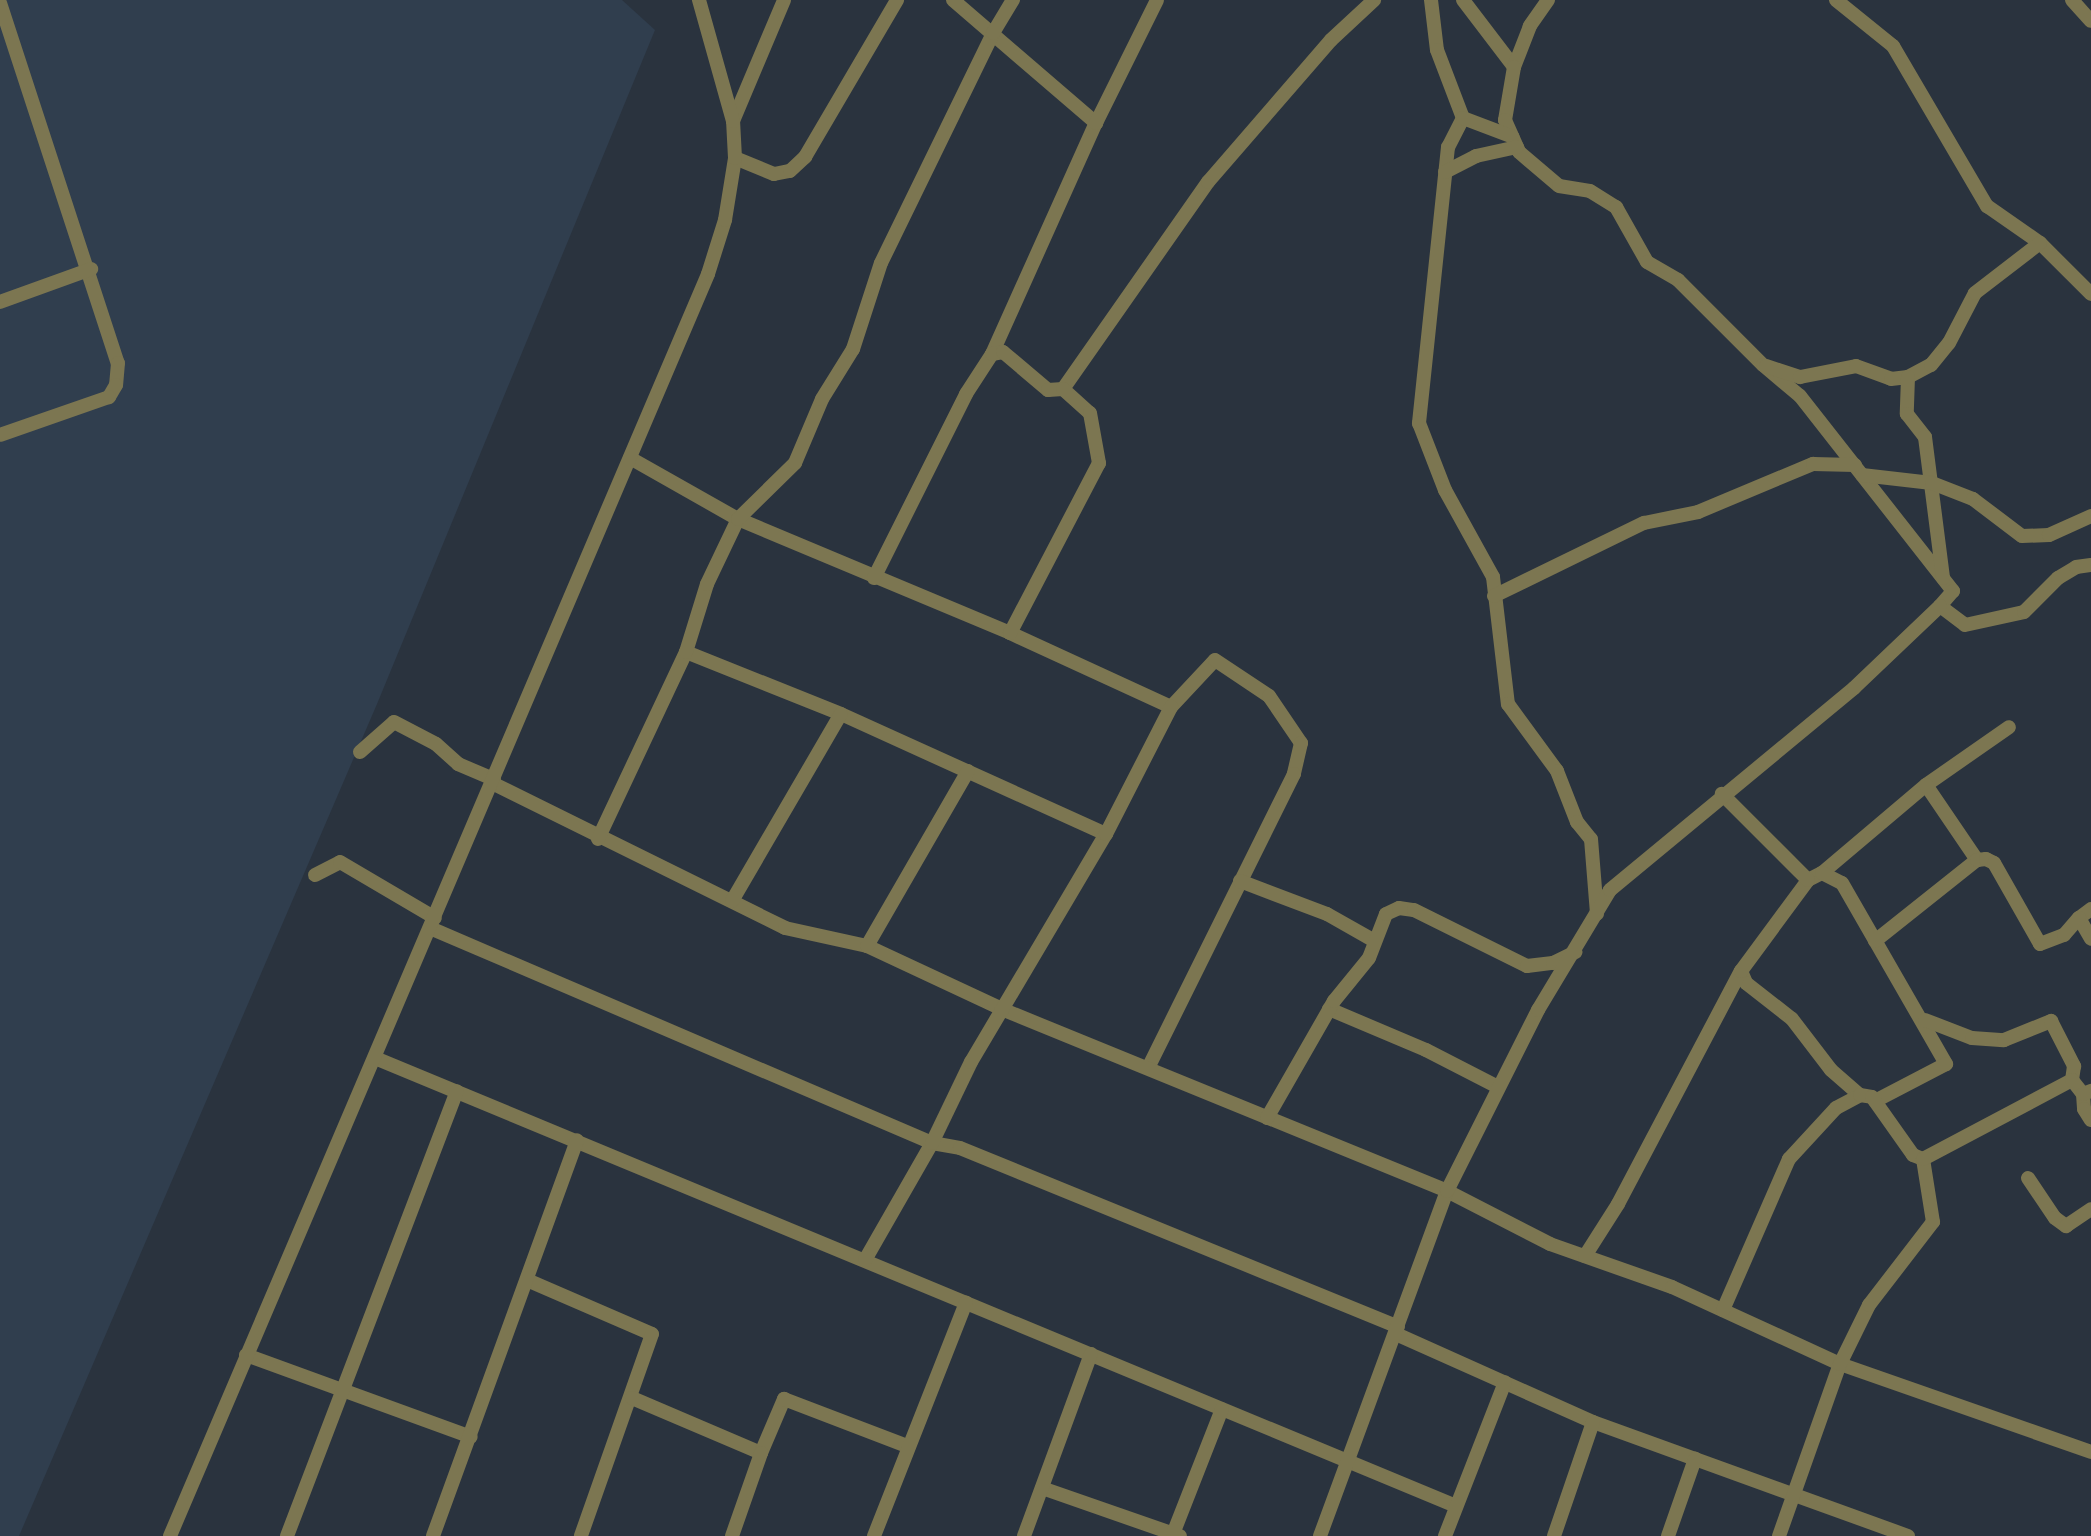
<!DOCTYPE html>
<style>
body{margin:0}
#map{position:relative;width:2091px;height:1536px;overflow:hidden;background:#2a333e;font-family:Signika,sans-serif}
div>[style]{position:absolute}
.built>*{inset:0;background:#303e4e}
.minor>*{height:14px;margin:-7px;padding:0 7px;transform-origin:7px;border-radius:7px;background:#7c7651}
span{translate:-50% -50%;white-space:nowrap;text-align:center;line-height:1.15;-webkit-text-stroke:5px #2a333e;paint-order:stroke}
</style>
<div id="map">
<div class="built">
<div style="clip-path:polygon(0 0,622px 0,655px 30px,377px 704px,19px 1536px,0 1536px)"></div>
</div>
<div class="minor">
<div style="left:953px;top:0;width:189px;rotate:40.7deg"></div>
<div style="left:1431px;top:0;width:50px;rotate:83.2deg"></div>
<div style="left:1437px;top:50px;width:73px;rotate:69.1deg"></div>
<div style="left:1463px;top:118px;width:33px;rotate:117deg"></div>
<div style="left:1448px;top:147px;width:278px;rotate:96deg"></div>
<div style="left:1419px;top:423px;width:72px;rotate:68.8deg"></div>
<div style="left:1445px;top:490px;width:99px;rotate:61.1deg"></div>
<div style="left:1493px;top:577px;width:128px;rotate:83.3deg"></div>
<div style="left:1508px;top:704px;width:83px;rotate:53.8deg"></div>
<div style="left:1557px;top:771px;width:55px;rotate:68.6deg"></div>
<div style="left:1577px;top:822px;width:22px;rotate:51deg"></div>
<div style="left:1591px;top:839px;width:75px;rotate:85.4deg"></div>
<div style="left:1463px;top:0;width:84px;rotate:52.7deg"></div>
<div style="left:1548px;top:0;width:32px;rotate:125deg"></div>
<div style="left:1530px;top:26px;width:44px;rotate:111.3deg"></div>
<div style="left:1514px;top:67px;width:54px;rotate:99.6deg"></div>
<div style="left:1505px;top:120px;width:35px;rotate:66deg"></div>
<div style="left:1519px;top:152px;width:52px;rotate:40.4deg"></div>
<div style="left:1559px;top:186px;width:31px;rotate:9deg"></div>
<div style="left:1590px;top:191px;width:31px;rotate:32deg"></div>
<div style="left:1616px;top:207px;width:63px;rotate:60.6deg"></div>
<div style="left:1647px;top:262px;width:36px;rotate:30deg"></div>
<div style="left:1678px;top:280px;width:120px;rotate:45deg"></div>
<div style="left:1763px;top:365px;width:48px;rotate:40deg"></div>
<div style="left:1800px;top:396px;width:248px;rotate:51.9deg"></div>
<div style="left:1953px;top:591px;width:20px;rotate:131deg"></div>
<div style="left:1940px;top:606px;width:31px;rotate:37deg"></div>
<div style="left:1965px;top:625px;width:60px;rotate:-12.4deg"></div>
<div style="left:2024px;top:612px;width:48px;rotate:-45deg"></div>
<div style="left:2058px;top:578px;width:21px;rotate:-31deg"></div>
<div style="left:2076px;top:567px;width:15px;rotate:-8deg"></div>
<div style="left:1836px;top:0;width:73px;rotate:38.9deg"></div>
<div style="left:1893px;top:46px;width:186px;rotate:59.6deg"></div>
<div style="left:1987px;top:206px;width:65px;rotate:34.9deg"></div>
<div style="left:2040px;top:243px;width:72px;rotate:45deg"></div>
<div style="left:2072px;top:0;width:28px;rotate:48deg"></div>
<div style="left:0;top:3px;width:379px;rotate:71.9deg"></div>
<div style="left:118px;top:363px;width:22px;rotate:95deg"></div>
<div style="left:116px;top:385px;width:14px;rotate:120deg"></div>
<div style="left:109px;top:397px;width:115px;rotate:160.8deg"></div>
<div style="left:1463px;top:118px;width:53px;rotate:20.8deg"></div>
<div style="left:733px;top:121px;width:131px;rotate:-67.1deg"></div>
<div style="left:735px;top:158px;width:42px;rotate:22.3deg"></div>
<div style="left:774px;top:174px;width:16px;rotate:-11deg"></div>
<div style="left:790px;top:171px;width:21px;rotate:-43deg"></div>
<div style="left:805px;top:157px;width:182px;rotate:-59.6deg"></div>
<div style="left:1445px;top:172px;width:35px;rotate:-27deg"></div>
<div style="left:1476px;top:156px;width:42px;rotate:-12.4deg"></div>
<div style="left:0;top:302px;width:97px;rotate:-19.9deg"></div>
<div style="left:992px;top:354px;width:253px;rotate:-65.8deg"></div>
<div style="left:1096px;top:123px;width:137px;rotate:-63.6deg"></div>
<div style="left:1766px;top:366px;width:36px;rotate:18deg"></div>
<div style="left:1800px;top:377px;width:57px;rotate:-11.1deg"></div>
<div style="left:1856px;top:366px;width:37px;rotate:20deg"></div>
<div style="left:1891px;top:379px;width:17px;rotate:-7deg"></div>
<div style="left:1908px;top:377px;width:26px;rotate:-28deg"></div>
<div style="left:1931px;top:365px;width:28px;rotate:-51deg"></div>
<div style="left:1949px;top:343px;width:56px;rotate:-62.5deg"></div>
<div style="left:1975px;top:293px;width:82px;rotate:-37.6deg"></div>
<div style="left:1908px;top:377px;width:37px;rotate:92deg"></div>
<div style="left:1907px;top:414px;width:29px;rotate:52deg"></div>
<div style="left:1925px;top:437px;width:142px;rotate:82.7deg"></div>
<div style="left:1063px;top:389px;width:253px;rotate:-55deg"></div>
<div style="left:1208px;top:182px;width:188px;rotate:-49.1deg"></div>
<div style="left:1331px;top:40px;width:59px;rotate:-42.9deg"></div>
<div style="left:630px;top:458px;width:124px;rotate:29.5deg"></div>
<div style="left:738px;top:519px;width:295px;rotate:22.7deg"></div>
<div style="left:1010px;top:633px;width:177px;rotate:24.7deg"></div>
<div style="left:1171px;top:707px;width:64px;rotate:-46.9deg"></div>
<div style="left:1215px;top:660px;width:65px;rotate:33.7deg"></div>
<div style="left:1269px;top:696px;width:57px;rotate:55.8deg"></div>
<div style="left:1301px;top:743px;width:32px;rotate:103deg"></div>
<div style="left:1294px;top:774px;width:326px;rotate:116.4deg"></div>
<div style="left:1862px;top:475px;width:70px;rotate:6.5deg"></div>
<div style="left:1932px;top:483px;width:44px;rotate:21.3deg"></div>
<div style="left:1973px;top:499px;width:61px;rotate:37.1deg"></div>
<div style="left:2022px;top:536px;width:27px;rotate:-2deg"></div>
<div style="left:2049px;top:535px;width:46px;rotate:-24.3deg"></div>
<div style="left:874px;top:578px;width:206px;rotate:-63.4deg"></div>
<div style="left:966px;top:394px;width:48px;rotate:-57deg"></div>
<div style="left:992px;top:354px;width:11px;rotate:-10deg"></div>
<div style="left:1003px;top:352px;width:59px;rotate:40.2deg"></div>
<div style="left:1048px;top:390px;width:15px;rotate:-4deg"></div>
<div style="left:1063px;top:389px;width:36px;rotate:42deg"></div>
<div style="left:1090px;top:413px;width:51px;rotate:79.8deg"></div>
<div style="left:1099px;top:463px;width:192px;rotate:117.6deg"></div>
<div style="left:1494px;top:596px;width:167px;rotate:-26deg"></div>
<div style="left:1644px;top:523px;width:55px;rotate:-11.5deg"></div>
<div style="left:1698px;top:512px;width:125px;rotate:-22.7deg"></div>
<div style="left:1813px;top:464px;width:42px;rotate:1.4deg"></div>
<div style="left:686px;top:652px;width:167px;rotate:21.8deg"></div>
<div style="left:841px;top:714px;width:291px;rotate:24.4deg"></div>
<div style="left:360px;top:752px;width:45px;rotate:-41.4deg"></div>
<div style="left:394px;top:722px;width:47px;rotate:27.6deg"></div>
<div style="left:436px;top:744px;width:30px;rotate:42deg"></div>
<div style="left:458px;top:764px;width:39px;rotate:23deg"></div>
<div style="left:492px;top:783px;width:327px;rotate:26.3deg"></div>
<div style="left:785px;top:928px;width:84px;rotate:12.4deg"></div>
<div style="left:867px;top:946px;width:151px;rotate:25deg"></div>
<div style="left:1004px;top:1010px;width:479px;rotate:22.2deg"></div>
<div style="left:1447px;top:1191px;width:116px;rotate:27.2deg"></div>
<div style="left:1550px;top:1244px;width:129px;rotate:19.4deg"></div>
<div style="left:1672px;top:1287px;width:185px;rotate:24.6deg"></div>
<div style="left:1840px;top:1364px;width:266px;rotate:19.3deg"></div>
<div style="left:1926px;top:785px;width:101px;rotate:-34.9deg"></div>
<div style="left:598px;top:839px;width:207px;rotate:-64.8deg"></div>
<div style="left:686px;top:652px;width:71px;rotate:-72.8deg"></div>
<div style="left:707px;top:584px;width:72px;rotate:-64.5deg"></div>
<div style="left:738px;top:519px;width:80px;rotate:-44.5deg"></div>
<div style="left:795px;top:463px;width:69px;rotate:-67.1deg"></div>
<div style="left:822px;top:399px;width:59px;rotate:-58.2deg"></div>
<div style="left:853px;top:349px;width:90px;rotate:-72deg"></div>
<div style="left:881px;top:263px;width:256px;rotate:-64deg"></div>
<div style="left:993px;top:33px;width:39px;rotate:-59deg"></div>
<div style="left:1822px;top:873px;width:136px;rotate:-40.2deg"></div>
<div style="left:1926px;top:785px;width:91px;rotate:55.8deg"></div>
<div style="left:315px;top:875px;width:28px;rotate:-27deg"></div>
<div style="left:340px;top:862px;width:110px;rotate:30.5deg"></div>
<div style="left:1808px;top:880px;width:16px;rotate:-27deg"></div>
<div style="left:1822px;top:873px;width:22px;rotate:27deg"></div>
<div style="left:1842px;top:883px;width:209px;rotate:60.1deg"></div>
<div style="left:1946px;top:1064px;width:80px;rotate:152.5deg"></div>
<div style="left:1240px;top:881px;width:93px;rotate:20.8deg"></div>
<div style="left:1327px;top:914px;width:53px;rotate:29.5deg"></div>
<div style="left:732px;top:901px;width:216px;rotate:-59.8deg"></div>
<div style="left:2091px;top:909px;width:15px;rotate:143deg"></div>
<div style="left:2079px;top:918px;width:24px;rotate:60deg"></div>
<div style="left:430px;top:928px;width:546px;rotate:23.18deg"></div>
<div style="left:932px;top:1143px;width:28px;rotate:10deg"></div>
<div style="left:960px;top:1148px;width:473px;rotate:22.2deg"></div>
<div style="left:1875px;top:941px;width:130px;rotate:-38.5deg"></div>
<div style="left:1977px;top:860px;width:9px;rotate:-6deg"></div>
<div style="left:1986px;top:859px;width:9px;rotate:27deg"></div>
<div style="left:1994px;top:863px;width:93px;rotate:60.4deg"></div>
<div style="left:2040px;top:944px;width:26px;rotate:-21deg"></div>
<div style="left:2064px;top:935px;width:23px;rotate:-49deg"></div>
<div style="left:867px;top:946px;width:202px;rotate:-60deg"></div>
<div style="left:1741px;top:971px;width:13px;rotate:67deg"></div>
<div style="left:1746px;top:983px;width:58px;rotate:38deg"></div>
<div style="left:1792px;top:1019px;width:64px;rotate:52.6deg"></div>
<div style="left:1831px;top:1070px;width:38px;rotate:41deg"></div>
<div style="left:1329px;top:1009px;width:105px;rotate:22.9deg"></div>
<div style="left:1426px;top:1050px;width:81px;rotate:27.2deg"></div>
<div style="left:1925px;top:1020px;width:50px;rotate:21deg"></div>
<div style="left:1972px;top:1038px;width:32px;rotate:4deg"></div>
<div style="left:2004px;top:1040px;width:51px;rotate:-22deg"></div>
<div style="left:2051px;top:1021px;width:51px;rotate:62.9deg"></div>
<div style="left:2074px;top:1066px;width:14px;rotate:98deg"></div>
<div style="left:375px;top:1058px;width:1170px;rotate:22.51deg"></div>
<div style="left:2083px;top:1094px;width:15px;rotate:86deg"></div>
<div style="left:2084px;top:1109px;width:13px;rotate:58deg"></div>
<div style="left:1267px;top:1118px;width:135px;rotate:-60.2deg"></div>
<div style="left:1334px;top:1001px;width:55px;rotate:-50.9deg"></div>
<div style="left:1369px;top:958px;width:47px;rotate:-68.9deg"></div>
<div style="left:1386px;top:914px;width:14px;rotate:-25deg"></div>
<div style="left:1399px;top:908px;width:15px;rotate:8deg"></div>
<div style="left:1414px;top:910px;width:126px;rotate:26.4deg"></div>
<div style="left:1527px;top:966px;width:26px;rotate:-7deg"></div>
<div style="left:1553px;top:963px;width:25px;rotate:-26deg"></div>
<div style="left:2028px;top:1178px;width:48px;rotate:56deg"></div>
<div style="left:2055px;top:1218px;width:14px;rotate:36deg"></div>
<div style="left:2066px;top:1226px;width:30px;rotate:-34deg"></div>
<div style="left:1585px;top:1256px;width:62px;rotate:-57.6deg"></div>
<div style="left:1618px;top:1204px;width:263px;rotate:-62.2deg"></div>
<div style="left:1741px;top:971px;width:113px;rotate:-53.6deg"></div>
<div style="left:1808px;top:880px;width:122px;rotate:-135deg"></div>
<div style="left:865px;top:1260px;width:135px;rotate:-60.2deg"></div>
<div style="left:932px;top:1143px;width:90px;rotate:-64.3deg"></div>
<div style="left:971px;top:1062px;width:265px;rotate:-59.4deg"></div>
<div style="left:1106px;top:834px;width:143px;rotate:-62.9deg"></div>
<div style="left:527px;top:1280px;width:136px;rotate:23.4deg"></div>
<div style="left:652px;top:1334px;width:214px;rotate:109.4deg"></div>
<div style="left:1723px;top:1310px;width:165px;rotate:-66.4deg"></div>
<div style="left:1789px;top:1159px;width:69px;rotate:-47.3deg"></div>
<div style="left:1836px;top:1108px;width:27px;rotate:-28deg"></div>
<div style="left:1860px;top:1095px;width:12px;rotate:9deg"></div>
<div style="left:1872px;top:1097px;width:71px;rotate:54.7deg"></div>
<div style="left:1913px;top:1155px;width:11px;rotate:22deg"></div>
<div style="left:1396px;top:1334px;width:216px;rotate:24.1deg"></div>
<div style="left:1593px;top:1422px;width:335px;rotate:19.9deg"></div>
<div style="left:246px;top:1355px;width:239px;rotate:20deg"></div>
<div style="left:632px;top:1398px;width:140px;rotate:23.1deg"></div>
<div style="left:761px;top:1453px;width:59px;rotate:-66.9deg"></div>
<div style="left:784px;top:1399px;width:132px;rotate:20.9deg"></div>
<div style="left:1042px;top:1488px;width:146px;rotate:19.2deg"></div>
<div style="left:1173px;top:1534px;width:134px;rotate:-68.6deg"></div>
<div style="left:170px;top:1536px;width:1372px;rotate:-66.91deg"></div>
<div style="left:708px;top:274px;width:57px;rotate:-72.5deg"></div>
<div style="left:725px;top:220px;width:63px;rotate:-80.8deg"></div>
<div style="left:735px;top:158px;width:37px;rotate:-93deg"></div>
<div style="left:733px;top:121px;width:126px;rotate:-105.7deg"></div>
<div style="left:287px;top:1536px;width:476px;rotate:-69.1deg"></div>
<div style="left:433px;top:1536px;width:421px;rotate:-70deg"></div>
<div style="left:732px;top:1536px;width:88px;rotate:-70.7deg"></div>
<div style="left:874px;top:1536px;width:251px;rotate:-68.5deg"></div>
<div style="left:1024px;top:1536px;width:194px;rotate:-69.8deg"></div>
<div style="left:1320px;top:1536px;width:368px;rotate:-69.8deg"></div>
<div style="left:1447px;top:1191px;width:203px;rotate:-63.3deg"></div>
<div style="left:1538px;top:1010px;width:140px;rotate:-59deg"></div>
<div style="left:1610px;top:890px;width:317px;rotate:-39.6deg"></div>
<div style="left:1854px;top:688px;width:119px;rotate:-43.6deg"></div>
<div style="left:1445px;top:1536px;width:165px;rotate:-68.7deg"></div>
<div style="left:1554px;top:1536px;width:120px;rotate:-71.1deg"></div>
<div style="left:1668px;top:1536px;width:82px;rotate:-70.7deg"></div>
<div style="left:1779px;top:1536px;width:182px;rotate:-70.5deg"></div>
<div style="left:1840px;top:1364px;width:66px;rotate:-63.8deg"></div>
<div style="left:1869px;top:1305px;width:105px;rotate:-52.4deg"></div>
<div style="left:1933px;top:1222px;width:64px;rotate:-99deg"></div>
<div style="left:1923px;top:1159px;width:169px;rotate:-27.9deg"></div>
<div style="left:2072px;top:1080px;width:18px;rotate:52deg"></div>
<div style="left:2083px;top:1094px;width:9px;rotate:-21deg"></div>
</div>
</div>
